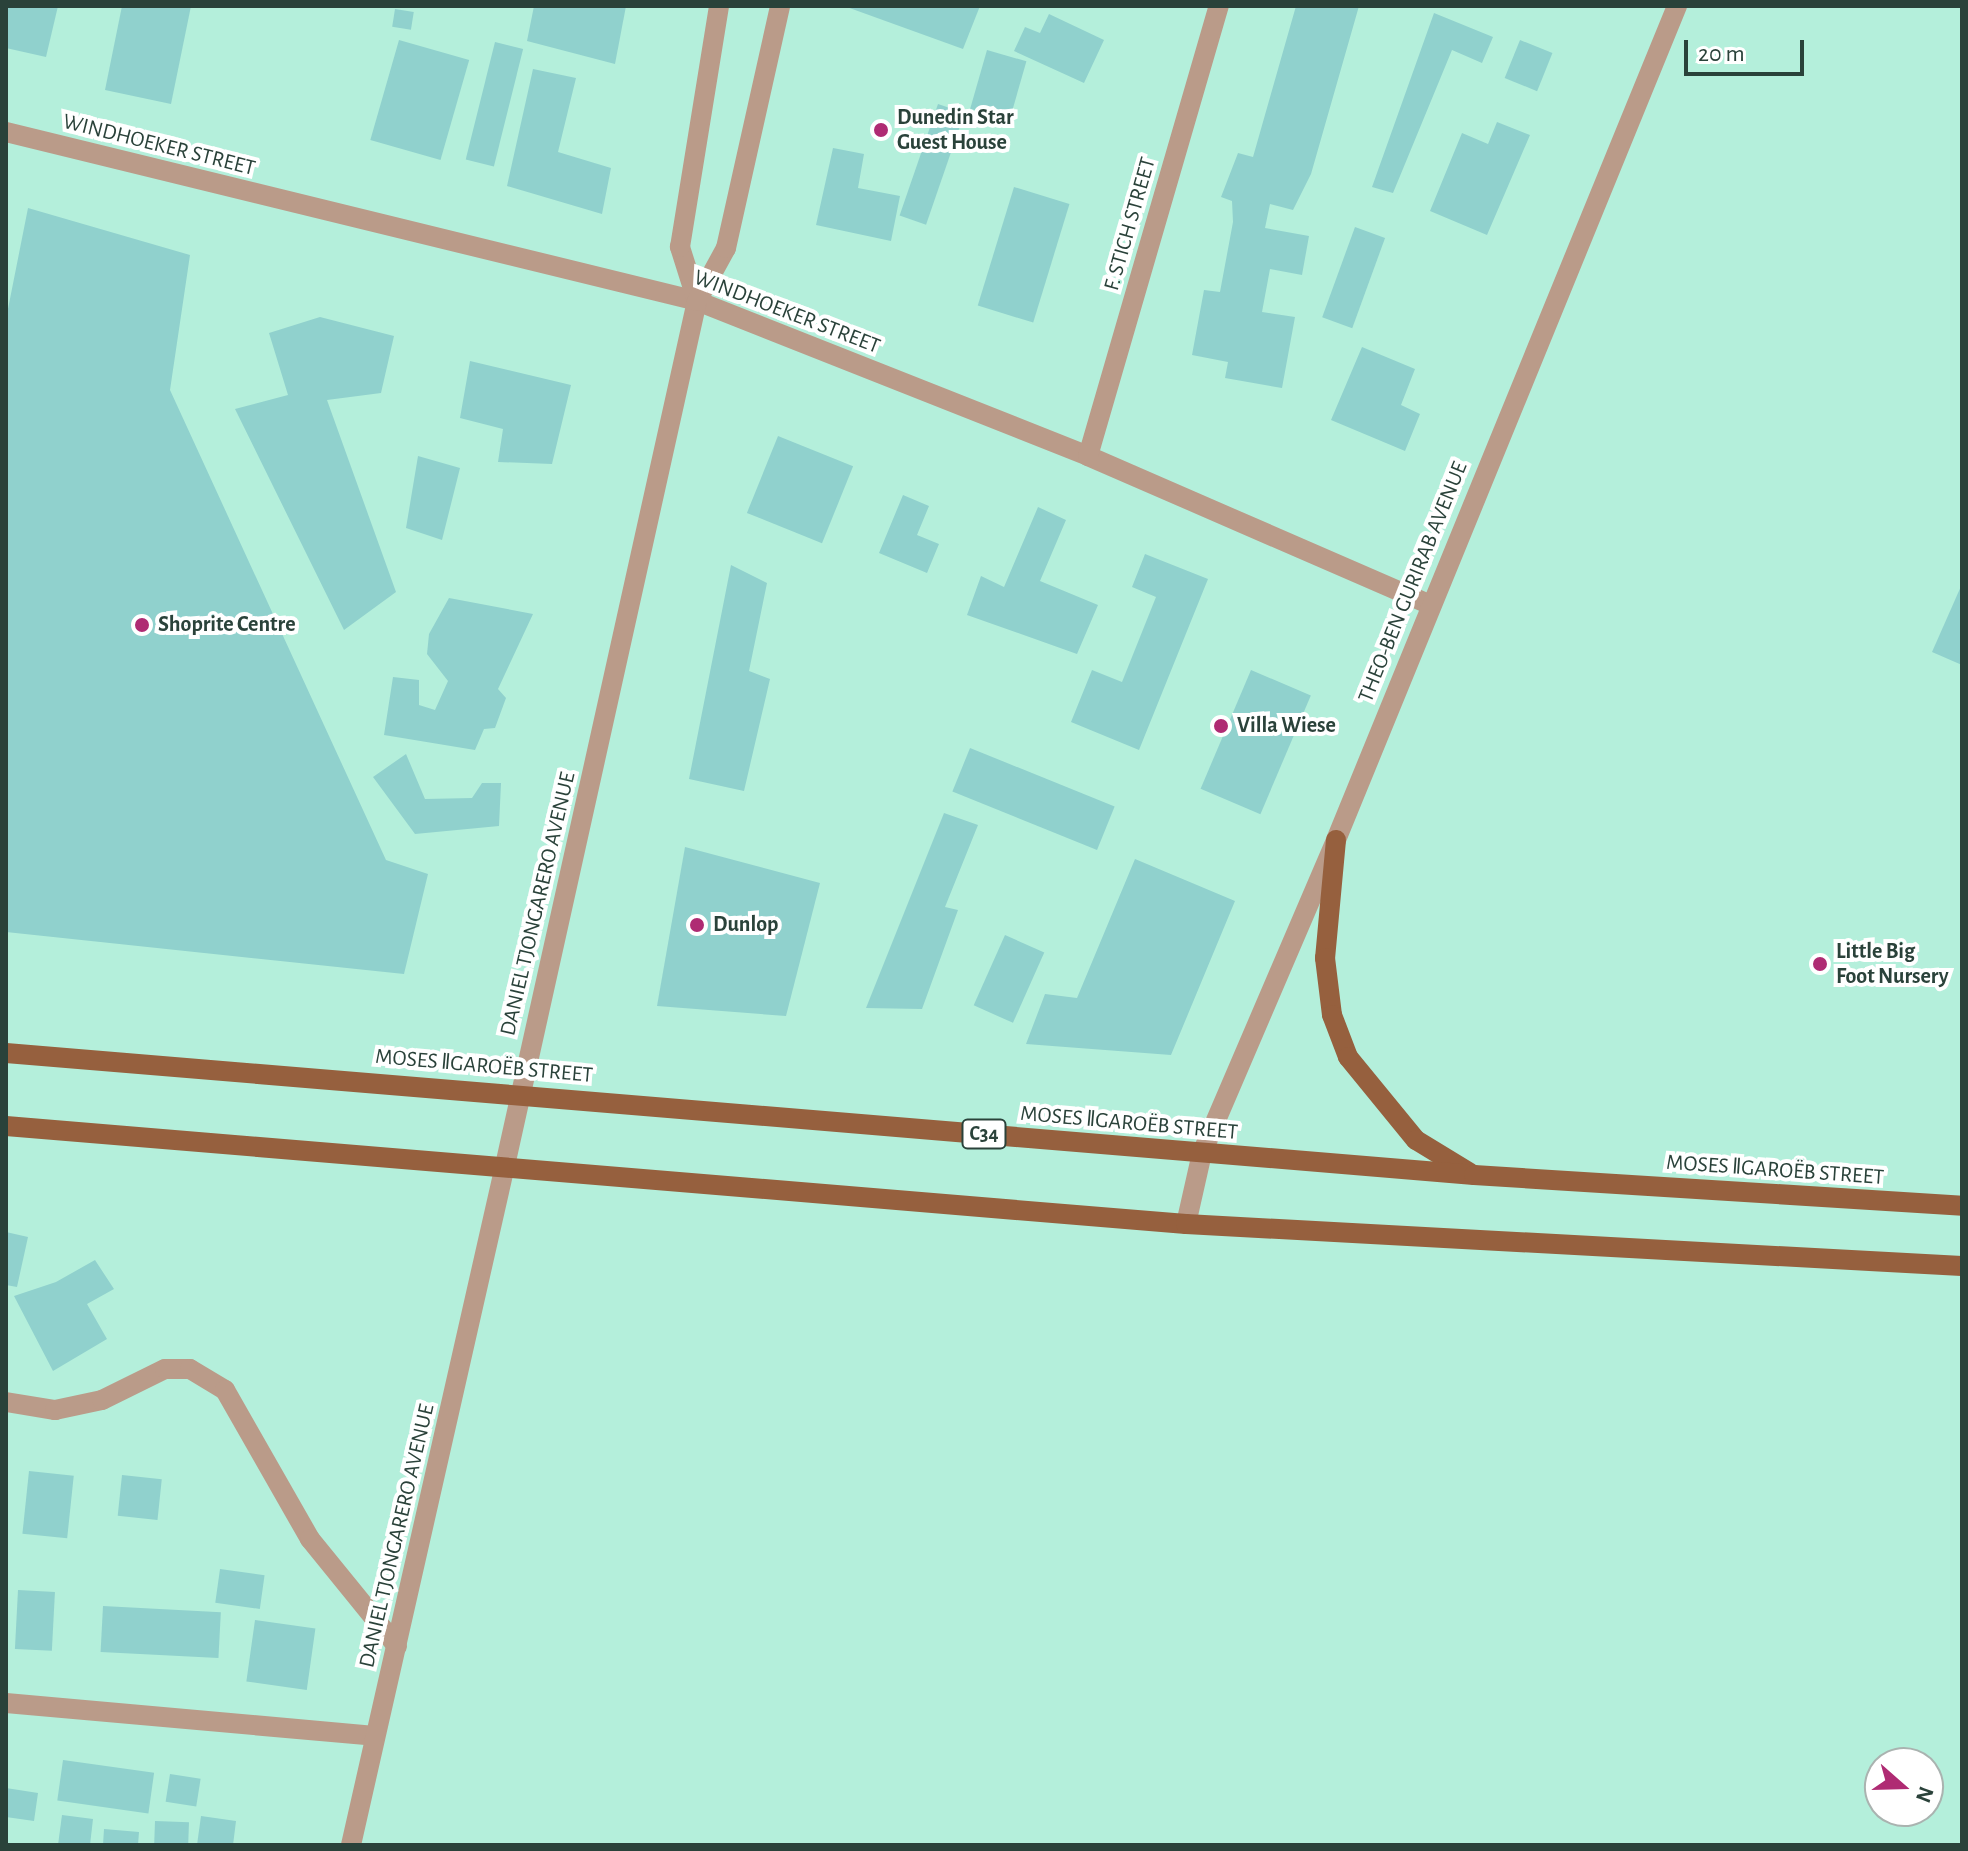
<!DOCTYPE html>
<meta charset="utf-8">
<style>
body{margin:0}
#map{position:relative;width:1968px;height:1851px;overflow:hidden;background:#b4efdb;font-family:"Alegreya Sans",sans-serif}
div>[style]{position:absolute}
.building>*{inset:0;background:#90d1cd;transform-origin:0 0}
.minor>*{height:20px;margin:-10px;padding:0 10px;transform-origin:10px;border-radius:10px;background:#ba9b89}
.tertiary>*{height:20px;margin:-10px;padding:0 10px;transform-origin:10px;border-radius:10px;background:#ba9b89}
.primary>*{height:20px;margin:-10px;padding:0 10px;transform-origin:10px;border-radius:10px;background:#96603e}
.dots>*{width:22px;height:22px;translate:-50% -50%;box-sizing:border-box;border:4px solid #fff;border-radius:50%}
span{translate:-50% -50%;white-space:nowrap;text-align:center;line-height:1.15;-webkit-text-stroke:8px #fff;paint-order:stroke}
.shield-label span{padding:2px 6px;background:#fff;border:2px solid;border-radius:6px;-webkit-text-stroke-width:0}
.shield-label{font-size:20px;color:#2a423a;font-weight:700}
.poi-label{font-size:22px;color:#2a423a;font-weight:700}
.left{translate:0 -50%;text-align:left}
.street-label{font-size:22px;color:#2a423a}
.frame{position:absolute;inset:0;border:8px solid #2a423a;pointer-events:none}
.north{position:absolute;left:1864px;top:1747px;width:80px;height:80px;box-sizing:border-box;background:#fff;border:2px solid #aab3b0;border-radius:50%;rotate:110deg;font-size:22px;font-weight:700;line-height:32px;text-align:center;color:#2a423a}
.north::after{content:'';display:block;margin:auto;width:28px;height:36px;background:#af2b73;clip-path:polygon(50% 0,100% 100%,50% 72%,0 100%)}
.scale{position:absolute;left:1684px;top:40px;width:120px;height:36px;box-sizing:border-box;border:4px solid #2a423a;border-top:0;padding-left:10px;font-size:24px;line-height:28px;white-space:nowrap;color:#2a423a;-webkit-text-stroke:6px #fff;paint-order:stroke}
</style>
<div id="map">
<div class="building">
<div style="clip-path:polygon(6px 6px,58px 6px,46px 57px,6px 48px)"></div>
<div style="clip-path:polygon(122px 6px,191px 6px,171px 104px,105px 90px)"></div>
<div style="clip-path:polygon(534px 6px,626px 6px,615px 64px,527px 41px)"></div>
<div style="clip-path:polygon(844px 6px,980px 6px,963px 49px)"></div>
<div style="clip-path:polygon(1296px 6px,1359px 6px,1311px 174px,1293px 210px,1270px 204px,1265px 228px,1309px 236px,1302px 275px,1270px 269px,1262px 312px,1295px 317px,1282px 388px,1225px 378px,1228px 362px,1192px 355px,1204px 290px,1220px 292px,1233px 222px,1232px 201px,1221px 197px,1238px 153px,1253px 157px)"></div>
<div style="left:395px;top:9px;width:19px;height:18px;rotate:9deg"></div>
<div style="clip-path:polygon(1434px 13px,1493px 37px,1482px 63px,1452px 50px,1393px 193px,1372px 187px)"></div>
<div style="clip-path:polygon(1049px 14px,1104px 40px,1084px 83px,1014px 51px,1025px 27px,1040px 33px)"></div>
<div style="left:399px;top:40px;width:73px;height:104px;rotate:16deg"></div>
<div style="left:1520px;top:40px;width:35px;height:41px;rotate:22deg"></div>
<div style="left:495px;top:42px;width:29px;height:121px;rotate:14deg"></div>
<div style="left:987px;top:50px;width:41px;height:61px;rotate:16deg"></div>
<div style="clip-path:polygon(533px 69px,576px 78px,558px 152px,611px 168px,602px 214px,507px 186px)"></div>
<div style="left:938px;top:104px;width:28px;height:118px;rotate:19deg"></div>
<div style="clip-path:polygon(1497px 122px,1530px 135px,1487px 235px,1430px 211px,1462px 133px,1488px 144px)"></div>
<div style="clip-path:polygon(833px 148px,864px 154px,858px 188px,900px 196px,891px 241px,816px 225px)"></div>
<div style="left:1014px;top:187px;width:58px;height:124px;rotate:17deg"></div>
<div style="clip-path:polygon(28px 208px,190px 255px,170px 390px,386px 860px,428px 874px,404px 974px,6px 932px,6px 319px)"></div>
<div style="left:1355px;top:227px;width:32px;height:96px;rotate:20deg"></div>
<div style="clip-path:polygon(320px 317px,394px 336px,381px 393px,327px 400px,396px 592px,344px 630px,235px 409px,288px 395px,269px 333px)"></div>
<div style="clip-path:polygon(1362px 347px,1415px 369px,1401px 405px,1420px 414px,1405px 451px,1331px 420px)"></div>
<div style="clip-path:polygon(470px 361px,571px 385px,552px 464px,498px 462px,503px 429px,460px 418px)"></div>
<div style="left:778px;top:436px;width:81px;height:83px;rotate:22deg"></div>
<div style="clip-path:polygon(418px 456px,460px 468px,442px 540px,406px 528px)"></div>
<div style="clip-path:polygon(903px 495px,929px 506px,917px 535px,939px 544px,927px 573px,879px 553px)"></div>
<div style="clip-path:polygon(1038px 507px,1066px 520px,1040px 581px,1098px 605px,1077px 654px,967px 615px,981px 576px,1004px 587px)"></div>
<div style="clip-path:polygon(1145px 554px,1208px 579px,1139px 750px,1071px 722px,1092px 670px,1122px 682px,1156px 597px,1132px 587px)"></div>
<div style="clip-path:polygon(731px 565px,767px 583px,749px 671px,770px 679px,744px 791px,689px 779px)"></div>
<div style="clip-path:polygon(1962px 584px,1962px 665px,1932px 652px)"></div>
<div style="clip-path:polygon(449px 598px,533px 614px,498px 689px,506px 698px,495px 728px,484px 729px,475px 750px,384px 735px,393px 677px,419px 680px,419px 705px,435px 710px,448px 681px,427px 654px,429px 634px)"></div>
<div style="left:1251px;top:670px;width:65px;height:129px;rotate:23deg"></div>
<div style="left:970px;top:748px;width:156px;height:47px;rotate:22deg"></div>
<div style="clip-path:polygon(406px 754px,425px 799px,472px 798px,482px 783px,501px 783px,499px 826px,415px 834px,373px 777px)"></div>
<div style="clip-path:polygon(944px 813px,978px 825px,945px 907px,958px 910px,922px 1009px,866px 1008px)"></div>
<div style="clip-path:polygon(685px 847px,820px 883px,786px 1016px,657px 1006px)"></div>
<div style="clip-path:polygon(1135px 859px,1235px 901px,1171px 1055px,1026px 1044px,1045px 994px,1077px 998px)"></div>
<div style="left:1005px;top:935px;width:43px;height:77px;rotate:24deg"></div>
<div style="clip-path:polygon(6px 1232px,28px 1237px,17px 1287px,6px 1285px)"></div>
<div style="clip-path:polygon(95px 1260px,114px 1289px,87px 1304px,107px 1339px,53px 1371px,14px 1296px,56px 1282px)"></div>
<div style="left:29px;top:1471px;width:45px;height:63px;rotate:6deg"></div>
<div style="left:122px;top:1475px;width:40px;height:41px;rotate:6deg"></div>
<div style="left:220px;top:1569px;width:45px;height:34px;rotate:8deg"></div>
<div style="left:18px;top:1590px;width:37px;height:59px;rotate:3deg"></div>
<div style="left:103px;top:1606px;width:118px;height:46px;rotate:3deg"></div>
<div style="left:255px;top:1620px;width:61px;height:62px;rotate:8deg"></div>
<div style="left:63px;top:1760px;width:92px;height:41px;rotate:8deg"></div>
<div style="left:170px;top:1774px;width:31px;height:28px;rotate:9deg"></div>
<div style="clip-path:polygon(6px 1788px,38px 1793px,34px 1821px,6px 1817px)"></div>
<div style="clip-path:polygon(62px 1815px,93px 1819px,90px 1845px,58px 1845px)"></div>
<div style="clip-path:polygon(201px 1816px,236px 1821px,233px 1845px,197px 1845px)"></div>
<div style="left:155px;top:1821px;width:34px;height:24px;rotate:2deg"></div>
<div style="clip-path:polygon(104px 1829px,139px 1832px,138px 1845px,103px 1845px)"></div>
</div>
<div class="minor">
<div style="left:6px;top:132px;width:711px;rotate:13.74deg"></div>
<div style="left:697px;top:301px;width:421px;rotate:21.6deg"></div>
<div style="left:1088px;top:456px;width:371px;rotate:23.5deg"></div>
<div style="left:1088px;top:456px;width:469px;rotate:-73.8deg"></div>
<div style="left:1186px;top:1224px;width:73px;rotate:-77.3deg"></div>
<div style="left:1202px;top:1153px;width:340px;rotate:-66.8deg"></div>
<div style="left:1336px;top:840px;width:901px;rotate:-67.76deg"></div>
<div style="left:6px;top:1402px;width:50px;rotate:9.3deg"></div>
<div style="left:55px;top:1410px;width:48px;rotate:-12deg"></div>
<div style="left:102px;top:1400px;width:70px;rotate:-26.2deg"></div>
<div style="left:165px;top:1369px;width:25px"></div>
<div style="left:190px;top:1369px;width:41px;rotate:31deg"></div>
<div style="left:225px;top:1390px;width:172px;rotate:60.3deg"></div>
<div style="left:310px;top:1539px;width:138px;rotate:50.9deg"></div>
<div style="left:6px;top:1703px;width:370px;rotate:5.1deg"></div>
<div style="left:351px;top:1845px;width:692px;rotate:-77.23deg"></div>
</div>
<div class="tertiary">
<div style="left:697px;top:301px;width:57px;rotate:-107.5deg"></div>
<div style="left:680px;top:247px;width:244px;rotate:-80.8deg"></div>
<div style="left:504px;top:1170px;width:890px;rotate:-77.48deg"></div>
<div style="left:697px;top:301px;width:60px;rotate:-61.3deg"></div>
<div style="left:726px;top:248px;width:248px;rotate:-77.4deg"></div>
</div>
<div class="primary">
<div style="left:1336px;top:840px;width:119px;rotate:95.3deg"></div>
<div style="left:1325px;top:958px;width:57px;rotate:83deg"></div>
<div style="left:1332px;top:1015px;width:45px;rotate:69.1deg"></div>
<div style="left:1348px;top:1057px;width:107px;rotate:50.7deg"></div>
<div style="left:1416px;top:1140px;width:63px;rotate:31.4deg"></div>
<div style="left:6px;top:1053px;width:1473px;rotate:4.75deg"></div>
<div style="left:1474px;top:1175px;width:489px;rotate:3.6deg"></div>
<div style="left:6px;top:1126px;width:1184px;rotate:4.75deg"></div>
<div style="left:1186px;top:1224px;width:777px;rotate:3.1deg"></div>
</div>
<div class="dots">
<div style="left:881px;top:130px;background:#af2b73"></div>
<div style="left:142px;top:625px;background:#af2b73"></div>
<div style="left:1221px;top:726px;background:#af2b73"></div>
<div style="left:697px;top:925px;background:#af2b73"></div>
<div style="left:1820px;top:964px;background:#af2b73"></div>
</div>
<div class="shield-label">
<span style="left:984px;top:1134px">C34</span>
</div>
<div class="poi-label">
<span class="left" style="left:897px;top:130px">Dunedin Star<br>Guest House</span>
<span class="left" style="left:158px;top:625px">Shoprite Centre</span>
<span class="left" style="left:1237px;top:726px">Villa Wiese</span>
<span class="left" style="left:713px;top:925px">Dunlop</span>
<span class="left" style="left:1836px;top:964px">Little Big<br>Foot Nursery</span>
</div>
<div class="street-label">
<span style="left:159px;top:145px;rotate:14deg">WINDHOEKER STREET</span>
<span style="left:1130px;top:224px;rotate:-74deg">F. STICH STREET</span>
<span style="left:787px;top:312px;rotate:21deg">WINDHOEKER STREET</span>
<span style="left:1413px;top:582px;rotate:-68deg">THEO-BEN GURIRAB AVENUE</span>
<span style="left:538px;top:904px;rotate:-77deg">DANIEL TJONGARERO AVENUE</span>
<span style="left:484px;top:1066px;rotate:5deg">MOSES ǁGAROËB STREET</span>
<span style="left:1129px;top:1123px;rotate:5deg">MOSES ǁGAROËB STREET</span>
<span style="left:1775px;top:1170px;rotate:4deg">MOSES ǁGAROËB STREET</span>
<span style="left:397px;top:1536px;rotate:-77deg">DANIEL TJONGARERO AVENUE</span>
</div>
<div class="frame"></div>
<div class="north">N</div>
<div class="scale">20 m</div>
</div>
